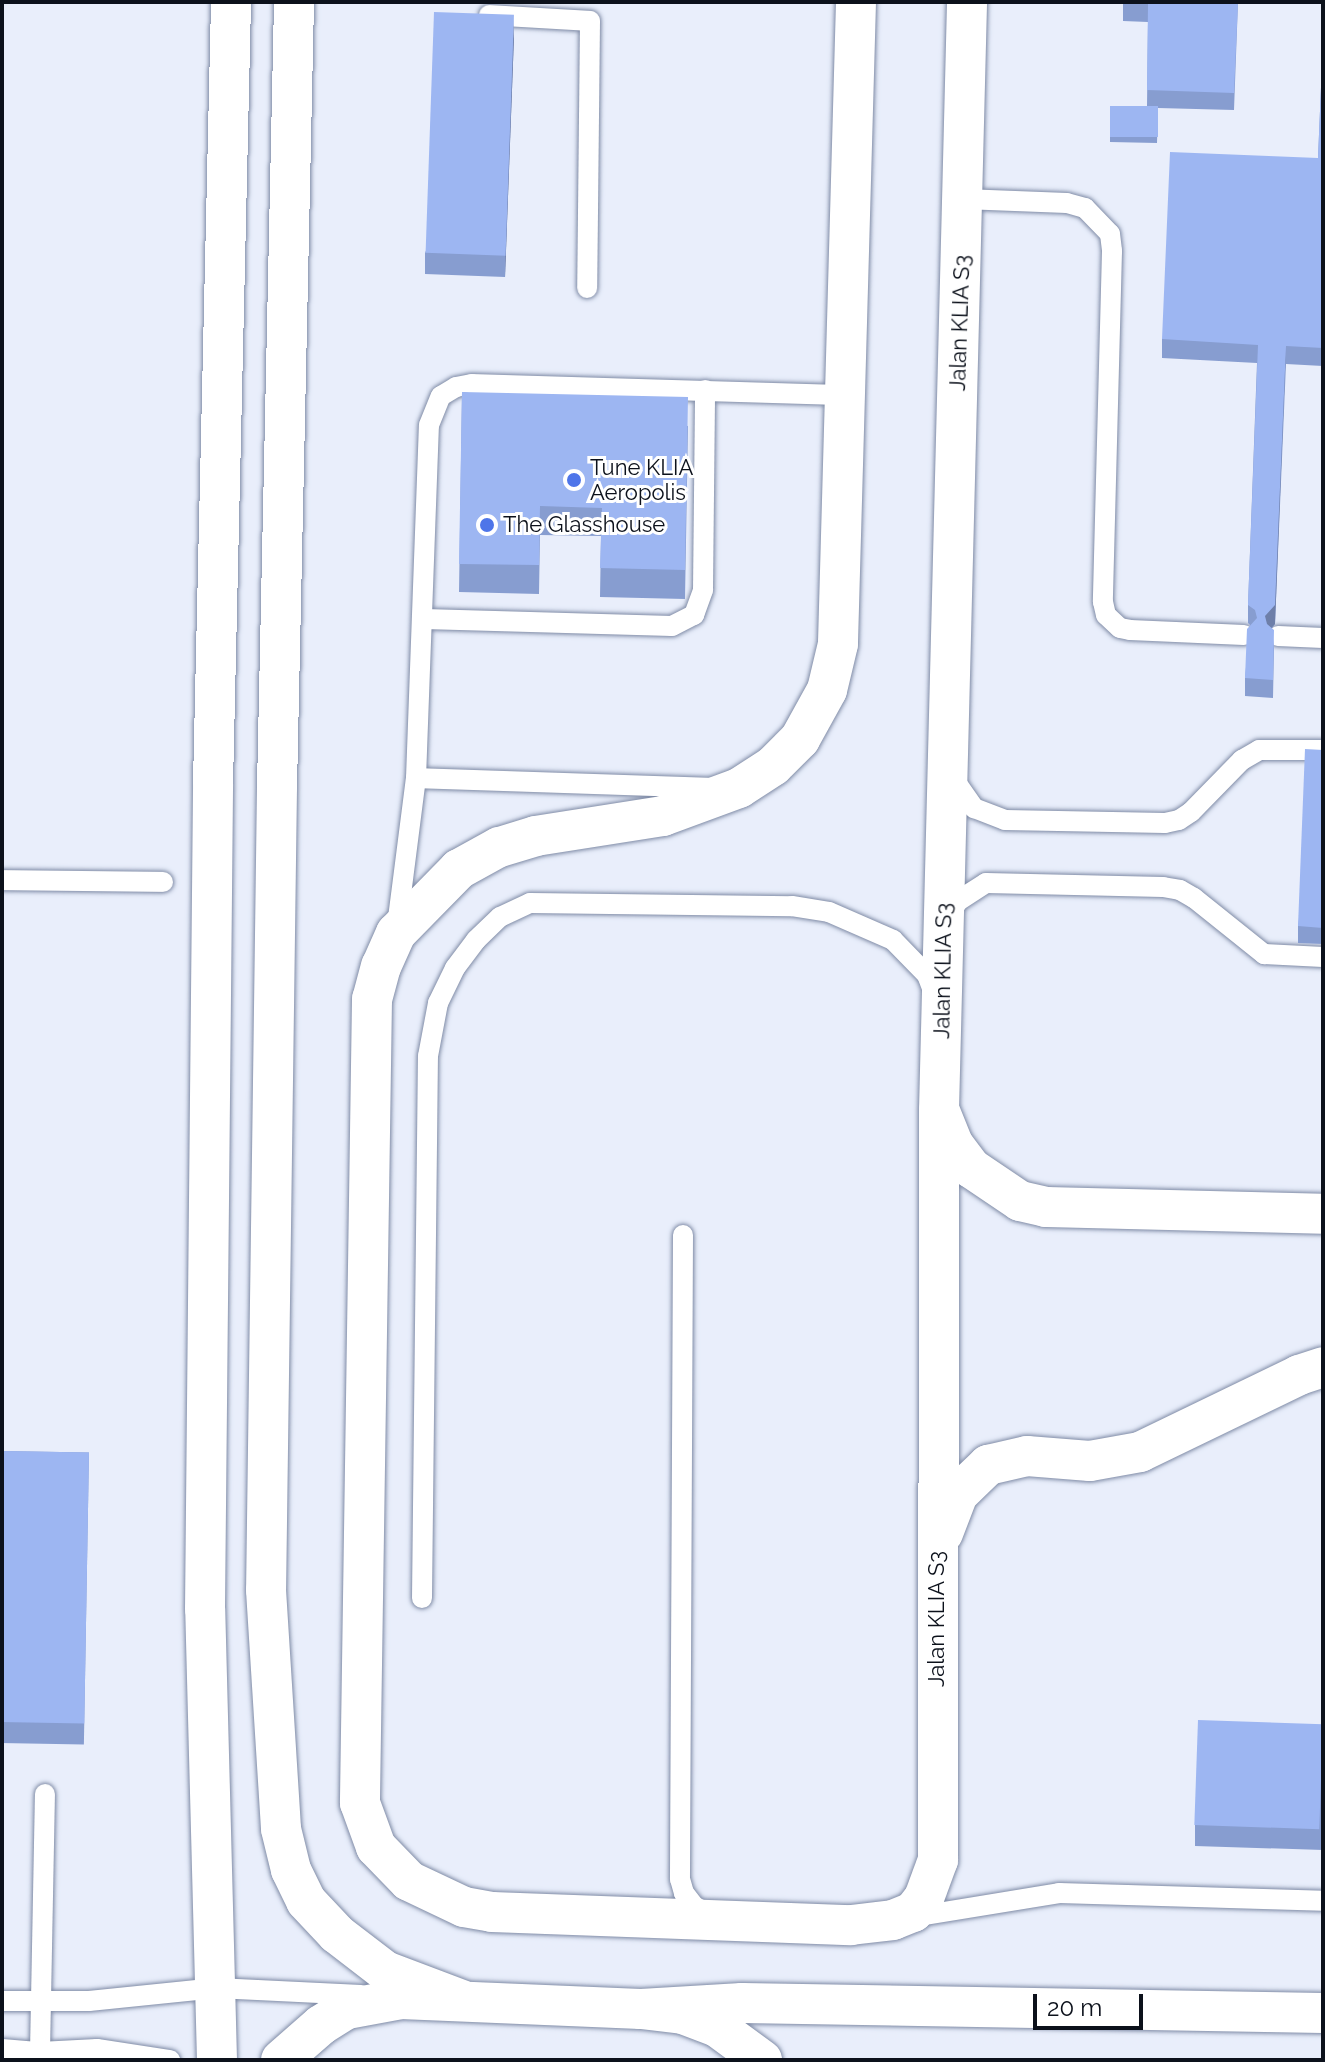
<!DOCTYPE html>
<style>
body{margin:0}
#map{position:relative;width:1325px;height:2062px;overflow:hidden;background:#e9eefb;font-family:Raleway,sans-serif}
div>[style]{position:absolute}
.roads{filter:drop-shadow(0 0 2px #7f8ba6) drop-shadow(0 0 2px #7f8ba6)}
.service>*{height:20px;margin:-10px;padding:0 10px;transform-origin:10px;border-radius:10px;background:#fff}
.minor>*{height:40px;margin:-20px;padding:0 20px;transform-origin:20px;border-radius:20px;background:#fff}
.wall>*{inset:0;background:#879dd0;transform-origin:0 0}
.shaded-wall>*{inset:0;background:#6e7fa9}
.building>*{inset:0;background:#9db6f2;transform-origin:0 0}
.dots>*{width:22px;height:22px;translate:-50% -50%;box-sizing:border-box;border:4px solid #fff;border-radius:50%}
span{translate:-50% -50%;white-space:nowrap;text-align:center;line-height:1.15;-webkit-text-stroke:6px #fff;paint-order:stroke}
.street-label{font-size:22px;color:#0c111b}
.poi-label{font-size:22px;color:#0c111b}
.left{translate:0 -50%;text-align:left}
.frame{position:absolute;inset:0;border:4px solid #0c111b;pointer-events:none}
.scale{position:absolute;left:1033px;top:1994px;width:110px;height:36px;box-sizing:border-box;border:4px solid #0c111b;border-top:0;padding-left:10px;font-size:24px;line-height:28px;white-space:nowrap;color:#0c111b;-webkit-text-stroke:6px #fff;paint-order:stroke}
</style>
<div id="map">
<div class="roads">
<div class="service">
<div style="left:489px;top:15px;width:101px;rotate:3.4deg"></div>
<div style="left:590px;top:21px;width:267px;rotate:90.6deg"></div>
<div style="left:963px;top:199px;width:104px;rotate:2.2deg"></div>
<div style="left:1067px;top:203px;width:19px;rotate:16deg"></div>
<div style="left:1085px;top:208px;width:36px;rotate:46deg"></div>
<div style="left:1110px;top:234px;width:17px;rotate:83deg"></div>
<div style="left:1112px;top:251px;width:351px;rotate:91.5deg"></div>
<div style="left:1103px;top:602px;width:13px;rotate:77deg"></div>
<div style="left:1106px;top:615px;width:19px;rotate:43deg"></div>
<div style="left:1120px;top:628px;width:10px;rotate:11deg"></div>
<div style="left:1130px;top:630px;width:114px;rotate:2.5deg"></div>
<div style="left:424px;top:619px;width:248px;rotate:1.6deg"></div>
<div style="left:672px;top:626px;width:25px;rotate:-27deg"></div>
<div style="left:694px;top:615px;width:27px;rotate:-70deg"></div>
<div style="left:703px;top:590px;width:200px;rotate:-89.4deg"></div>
<div style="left:1278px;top:636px;width:45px;rotate:2.5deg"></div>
<div style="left:416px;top:778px;width:296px;rotate:1.9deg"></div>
<div style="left:953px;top:778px;width:37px;rotate:55deg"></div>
<div style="left:974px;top:808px;width:33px;rotate:21deg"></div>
<div style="left:1005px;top:820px;width:160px;rotate:1.1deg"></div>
<div style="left:1165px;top:823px;width:14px;rotate:-12deg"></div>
<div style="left:1179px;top:820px;width:14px;rotate:-34deg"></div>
<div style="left:1191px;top:812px;width:73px;rotate:-45.6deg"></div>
<div style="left:1242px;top:760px;width:20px;rotate:-30deg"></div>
<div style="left:1259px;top:750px;width:64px"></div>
<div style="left:2px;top:880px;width:161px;rotate:0.7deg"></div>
<div style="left:948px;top:917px;width:19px;rotate:-58deg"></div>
<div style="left:958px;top:901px;width:33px;rotate:-33deg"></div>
<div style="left:986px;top:883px;width:177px;rotate:1.3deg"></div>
<div style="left:1163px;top:887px;width:17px;rotate:10deg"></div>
<div style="left:1180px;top:890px;width:16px;rotate:30deg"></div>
<div style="left:1194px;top:898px;width:90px;rotate:38.7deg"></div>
<div style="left:1264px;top:954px;width:59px;rotate:2.9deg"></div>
<div style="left:397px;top:926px;width:149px;rotate:-82.7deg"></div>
<div style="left:416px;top:778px;width:353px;rotate:-87.9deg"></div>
<div style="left:429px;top:425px;width:31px;rotate:-68deg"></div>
<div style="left:441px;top:396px;width:17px;rotate:-31deg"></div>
<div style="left:456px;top:387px;width:16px;rotate:-11deg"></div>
<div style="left:472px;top:384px;width:375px;rotate:1.7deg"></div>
<div style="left:683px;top:1235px;width:644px;rotate:90.27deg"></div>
<div style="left:680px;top:1879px;width:15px;rotate:74deg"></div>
<div style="left:684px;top:1893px;width:16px;rotate:52deg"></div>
<div style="left:694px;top:1906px;width:17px;rotate:28deg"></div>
<div style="left:422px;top:1598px;width:542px;rotate:-89.37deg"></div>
<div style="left:428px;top:1056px;width:54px;rotate:-79.3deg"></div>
<div style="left:438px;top:1003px;width:39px;rotate:-64deg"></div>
<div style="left:455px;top:968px;width:35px;rotate:-53deg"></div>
<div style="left:476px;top:940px;width:33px;rotate:-44deg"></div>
<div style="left:500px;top:917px;width:33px;rotate:-25deg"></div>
<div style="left:530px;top:903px;width:262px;rotate:0.7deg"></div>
<div style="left:792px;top:906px;width:37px;rotate:9deg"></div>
<div style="left:829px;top:912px;width:70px;rotate:23.6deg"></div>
<div style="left:893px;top:940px;width:49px;rotate:45.8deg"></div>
<div style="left:927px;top:975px;width:17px;rotate:69deg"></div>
<div style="left:913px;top:1917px;width:148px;rotate:-9.3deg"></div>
<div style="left:1059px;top:1893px;width:264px;rotate:1.7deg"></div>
<div style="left:2px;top:2001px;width:87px"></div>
<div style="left:89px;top:2001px;width:128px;rotate:-5.8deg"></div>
<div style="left:216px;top:1988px;width:145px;rotate:2.8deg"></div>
<div style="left:2px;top:2049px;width:38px;rotate:5deg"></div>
<div style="left:40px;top:2052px;width:57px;rotate:-3deg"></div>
<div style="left:97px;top:2049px;width:74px;rotate:8.6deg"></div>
<div style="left:40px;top:2052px;width:258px;rotate:-88.9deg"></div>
</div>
<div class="minor">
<div style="left:294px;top:2px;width:785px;rotate:91.24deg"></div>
<div style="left:277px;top:787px;width:803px;rotate:90.78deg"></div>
<div style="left:266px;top:1590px;width:239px;rotate:86.4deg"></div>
<div style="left:281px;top:1829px;width:42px;rotate:76.3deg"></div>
<div style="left:291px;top:1870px;width:34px;rotate:64deg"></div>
<div style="left:306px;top:1901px;width:45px;rotate:46.8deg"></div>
<div style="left:337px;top:1934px;width:61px;rotate:37.6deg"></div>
<div style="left:385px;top:1971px;width:82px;rotate:20.6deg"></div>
<div style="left:856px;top:2px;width:642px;rotate:91.61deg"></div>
<div style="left:838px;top:644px;width:47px;rotate:103.4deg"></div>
<div style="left:827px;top:690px;width:56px;rotate:118.9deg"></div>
<div style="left:800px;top:739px;width:38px;rotate:135deg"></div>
<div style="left:773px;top:766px;width:40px;rotate:147.1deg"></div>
<div style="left:739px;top:788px;width:81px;rotate:159.8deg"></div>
<div style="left:663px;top:816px;width:129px;rotate:171.1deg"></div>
<div style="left:536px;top:836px;width:39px;rotate:163deg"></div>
<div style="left:499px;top:847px;width:46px;rotate:151.2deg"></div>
<div style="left:459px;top:869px;width:90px;rotate:134.5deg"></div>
<div style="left:396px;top:933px;width:36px;rotate:114deg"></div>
<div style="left:381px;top:966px;width:34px;rotate:105deg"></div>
<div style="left:372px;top:999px;width:804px;rotate:90.86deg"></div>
<div style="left:360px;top:1803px;width:47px;rotate:70deg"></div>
<div style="left:376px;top:1847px;width:47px;rotate:45.9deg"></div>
<div style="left:409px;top:1881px;width:61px;rotate:25.3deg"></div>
<div style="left:464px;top:1907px;width:28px;rotate:10deg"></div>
<div style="left:492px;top:1912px;width:359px;rotate:2.1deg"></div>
<div style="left:851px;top:1925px;width:42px;rotate:-6.8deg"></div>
<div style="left:893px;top:1920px;width:22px;rotate:-22deg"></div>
<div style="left:913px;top:1912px;width:18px;rotate:-52deg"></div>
<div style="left:924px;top:1898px;width:40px;rotate:-69.8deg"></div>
<div style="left:938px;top:1860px;width:750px;rotate:-89.92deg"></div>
<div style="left:939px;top:1110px;width:1108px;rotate:-88.55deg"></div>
<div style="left:941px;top:1114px;width:32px;rotate:68deg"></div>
<div style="left:953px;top:1144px;width:30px;rotate:53deg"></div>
<div style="left:971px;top:1168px;width:59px;rotate:34deg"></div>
<div style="left:1020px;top:1201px;width:27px;rotate:13deg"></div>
<div style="left:1046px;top:1207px;width:277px;rotate:1.4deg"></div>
<div style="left:943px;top:1533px;width:42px;rotate:-69deg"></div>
<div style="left:958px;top:1494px;width:42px;rotate:-44deg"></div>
<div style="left:988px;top:1465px;width:40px;rotate:-13deg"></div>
<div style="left:1027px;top:1456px;width:63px;rotate:4.5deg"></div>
<div style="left:1090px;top:1461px;width:51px;rotate:-10.2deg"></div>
<div style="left:1140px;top:1452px;width:177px;rotate:-25.8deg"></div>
<div style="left:1299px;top:1375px;width:25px;rotate:-18deg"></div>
<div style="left:641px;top:2009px;width:101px;rotate:-3.4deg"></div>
<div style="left:742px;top:2003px;width:581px;rotate:0.99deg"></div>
<div style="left:217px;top:2060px;width:451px;rotate:-91.5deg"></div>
<div style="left:205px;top:1609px;width:825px;rotate:-89.44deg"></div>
<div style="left:213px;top:784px;width:782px;rotate:-88.68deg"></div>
<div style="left:281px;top:2060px;width:53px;rotate:-41.2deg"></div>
<div style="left:321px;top:2025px;width:31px;rotate:-32deg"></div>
<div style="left:347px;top:2009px;width:55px;rotate:-10.5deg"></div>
<div style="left:401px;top:1999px;width:240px;rotate:2.4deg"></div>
<div style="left:641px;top:2009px;width:42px;rotate:6.8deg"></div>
<div style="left:683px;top:2014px;width:36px;rotate:21deg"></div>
<div style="left:717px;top:2027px;width:56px;rotate:36.3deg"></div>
</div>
</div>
<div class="wall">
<div style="clip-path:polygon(1123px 2px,1238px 2px,1234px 110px,1158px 108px,1157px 143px,1110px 142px,1110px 106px,1147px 106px,1148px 22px,1123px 21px)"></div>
<div style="clip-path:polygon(514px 36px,505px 277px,425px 274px,425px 253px)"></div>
<div style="clip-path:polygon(1323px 40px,1323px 366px,1286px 364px,1275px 624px,1272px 628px,1274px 648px,1273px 698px,1245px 696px,1245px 678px,1250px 625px,1248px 623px,1248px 605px,1257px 363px,1162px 358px,1162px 339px,1318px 158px)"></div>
<div style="clip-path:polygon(462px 392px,688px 426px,685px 599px,600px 597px,601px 536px,540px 535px,539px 594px,459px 592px)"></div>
<div style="clip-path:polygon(1323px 750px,1323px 944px,1298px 943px,1298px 926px)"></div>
<div style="left:2px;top:1451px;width:87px;height:292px;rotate:1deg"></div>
<div style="clip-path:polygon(1323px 1724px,1323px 1850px,1195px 1846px,1195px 1825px)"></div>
</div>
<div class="shaded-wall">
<div style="clip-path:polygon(514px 15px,514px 36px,505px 277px,505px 256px)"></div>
<div style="clip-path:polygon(1286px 346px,1275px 624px,1265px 635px,1265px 616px)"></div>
</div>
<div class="building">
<div style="clip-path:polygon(1123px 2px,1238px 2px,1234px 93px,1147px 90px,1148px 4px,1123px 3px)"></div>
<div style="left:434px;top:12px;width:80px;height:241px;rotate:2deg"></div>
<div style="clip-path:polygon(1323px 40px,1323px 348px,1286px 346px,1275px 605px,1265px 616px,1267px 624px,1274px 630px,1273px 680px,1245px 678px,1247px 629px,1257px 618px,1255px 610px,1248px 605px,1258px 345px,1162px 339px,1170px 152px,1318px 158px)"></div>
<div style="left:1110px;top:106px;width:48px;height:31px"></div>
<div style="clip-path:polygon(462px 392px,688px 397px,685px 570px,600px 568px,602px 508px,540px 506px,539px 565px,459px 564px)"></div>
<div style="clip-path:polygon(1305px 749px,1323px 750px,1323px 928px,1298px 926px)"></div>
<div style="left:2px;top:1451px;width:87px;height:271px;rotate:1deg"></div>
<div style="left:1198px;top:1720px;width:125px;height:105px;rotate:2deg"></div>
</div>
<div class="dots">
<div style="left:574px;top:480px;background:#4e75e9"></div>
<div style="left:487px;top:525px;background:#4e75e9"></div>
</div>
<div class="street-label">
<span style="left:960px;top:323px;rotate:-88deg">Jalan KLIA S3</span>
<span style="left:943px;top:971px;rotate:-89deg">Jalan KLIA S3</span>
<span style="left:937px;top:1619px;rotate:-90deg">Jalan KLIA S3</span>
</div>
<div class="poi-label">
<span class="left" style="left:590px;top:480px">Tune KLIA<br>Aeropolis</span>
<span class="left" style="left:503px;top:525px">The Glasshouse</span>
</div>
<div class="frame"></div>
<div class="scale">20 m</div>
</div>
